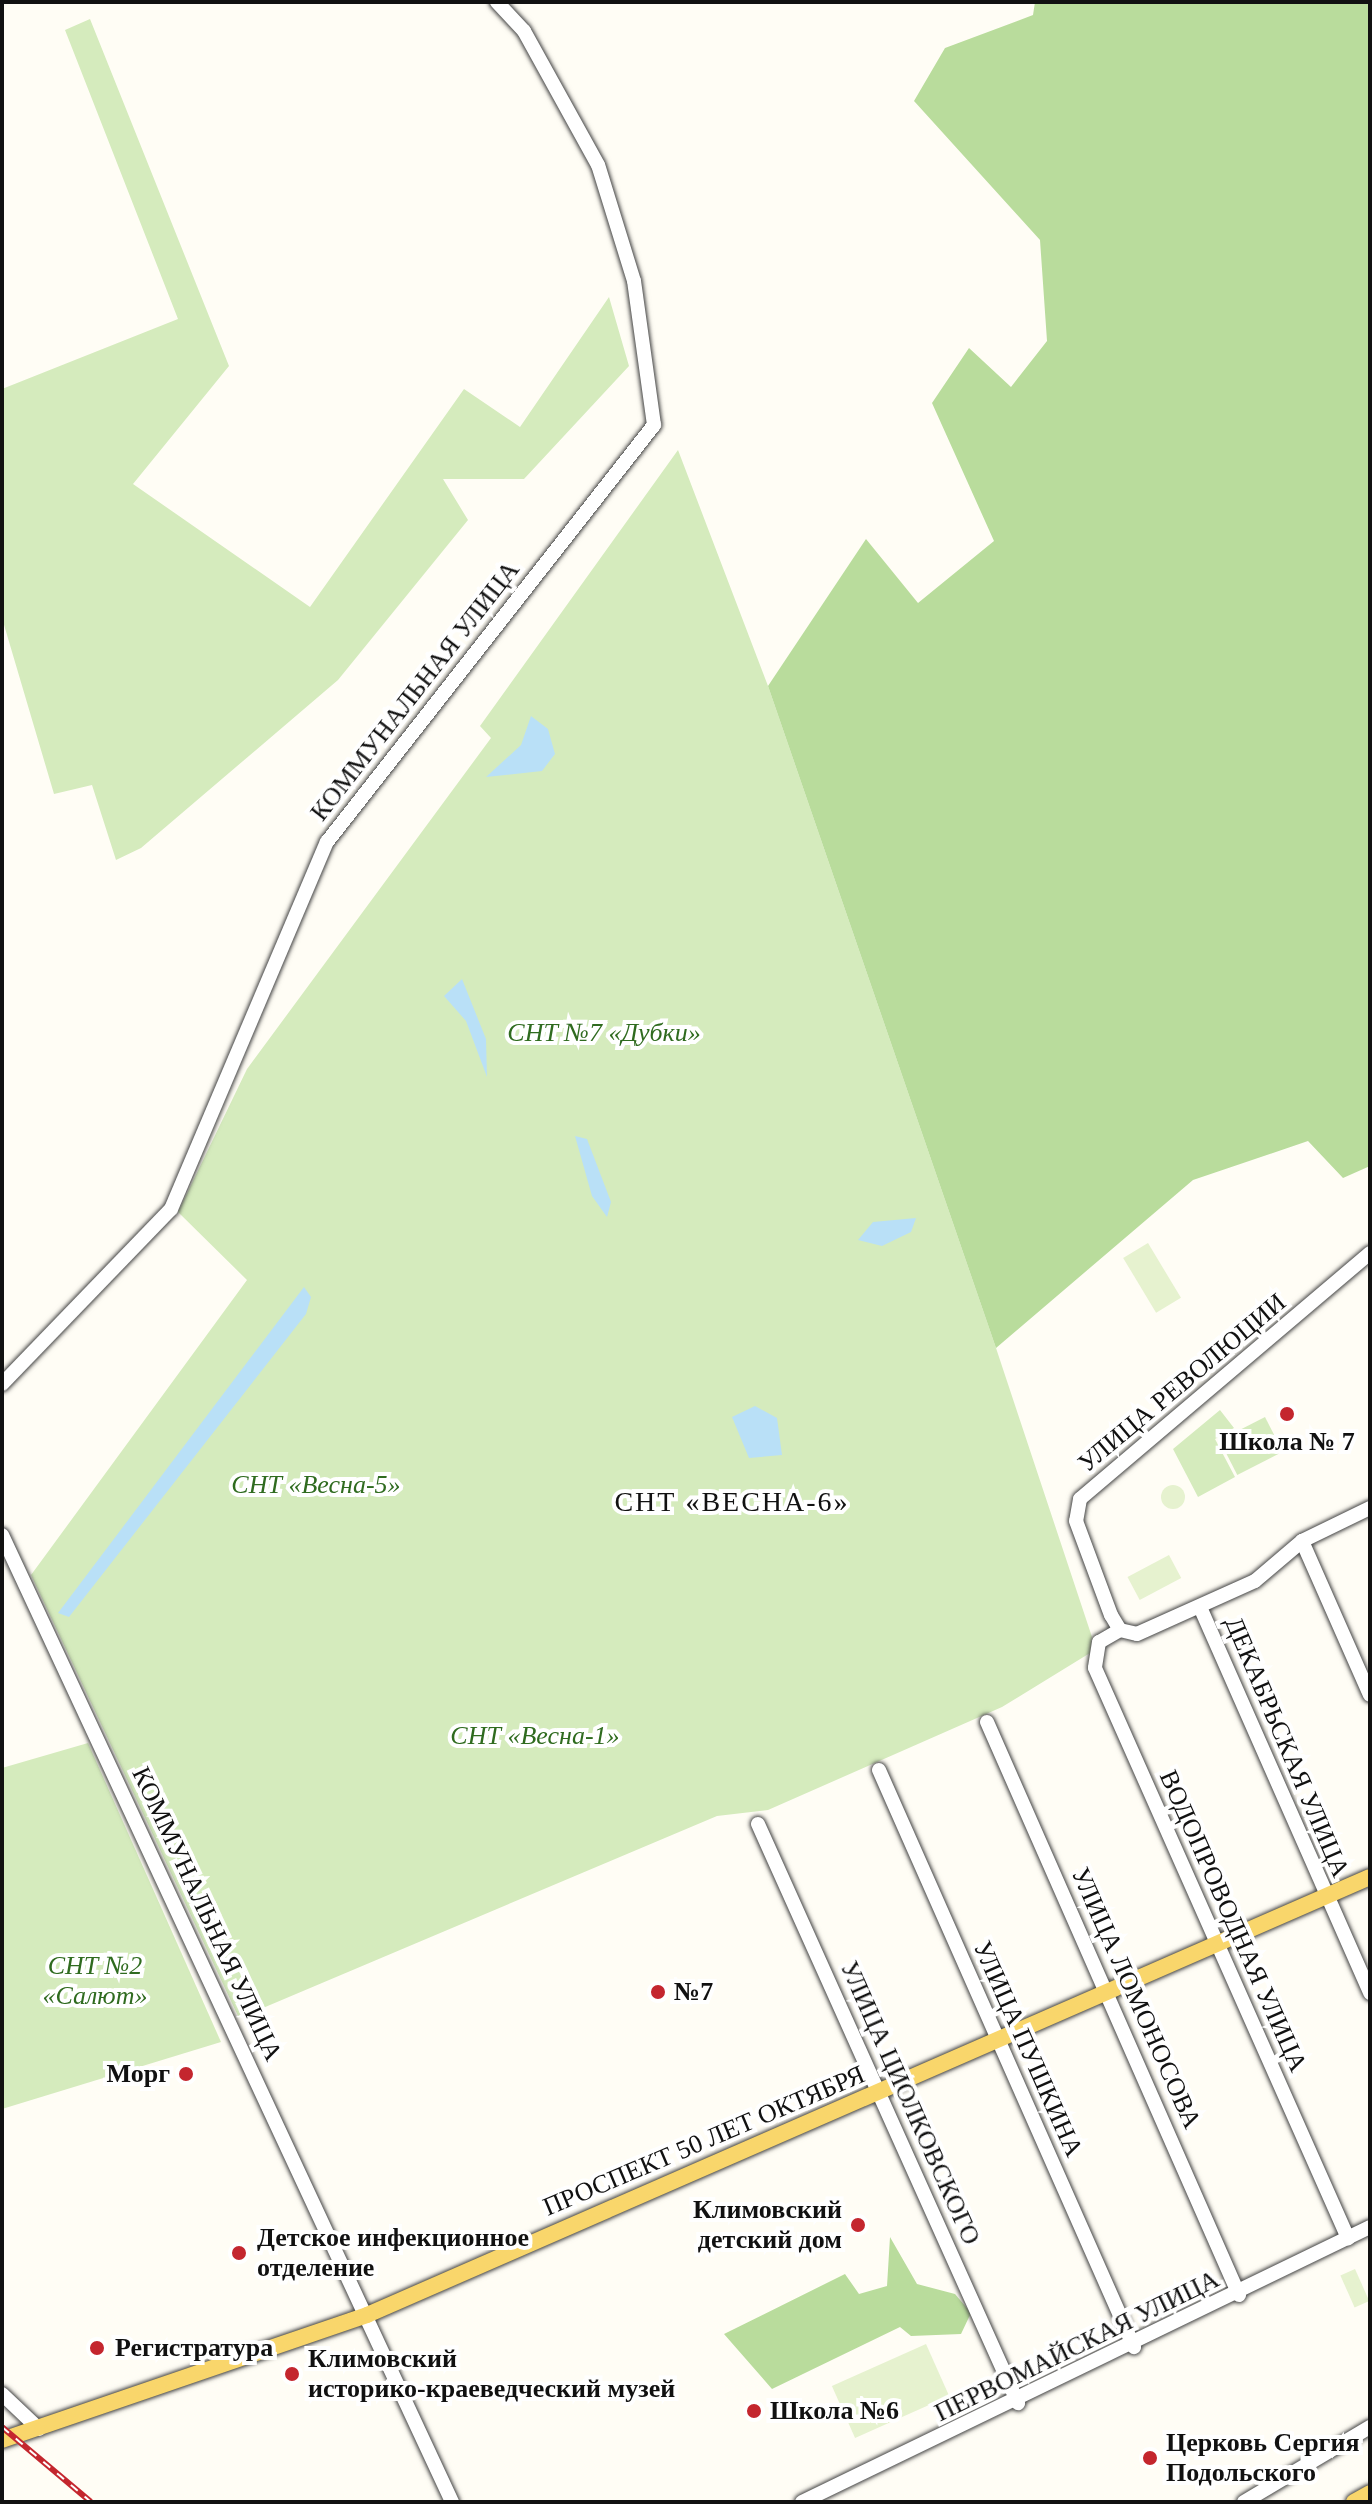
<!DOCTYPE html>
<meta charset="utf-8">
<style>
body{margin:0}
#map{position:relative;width:1372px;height:2504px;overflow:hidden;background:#fffdf5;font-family:Georgia,serif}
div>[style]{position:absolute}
.green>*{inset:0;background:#d5ebbd;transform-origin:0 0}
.forest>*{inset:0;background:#b9dc9c}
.pitch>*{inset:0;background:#e6f2cf;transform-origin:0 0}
.round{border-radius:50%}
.water>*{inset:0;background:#b9e0f7}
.roads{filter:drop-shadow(0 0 2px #444) drop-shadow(0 0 2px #444)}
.minor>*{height:14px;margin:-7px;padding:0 7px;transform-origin:7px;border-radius:7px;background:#fff}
.major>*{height:16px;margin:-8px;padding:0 8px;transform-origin:8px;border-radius:8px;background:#f9d66b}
.rail>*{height:6px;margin-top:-3px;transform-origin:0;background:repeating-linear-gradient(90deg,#fff 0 9px,#c4262e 0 18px);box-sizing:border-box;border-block:2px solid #c4262e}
.dots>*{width:22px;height:22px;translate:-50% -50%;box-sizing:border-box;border:4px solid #fff;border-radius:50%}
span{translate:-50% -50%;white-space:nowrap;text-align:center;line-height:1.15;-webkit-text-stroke:8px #fff;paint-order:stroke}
.street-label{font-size:26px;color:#111}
.park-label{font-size:26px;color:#2f6b1f;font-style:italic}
.poi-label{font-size:26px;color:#111;font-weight:700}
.left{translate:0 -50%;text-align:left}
.right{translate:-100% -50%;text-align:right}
.neighbourhood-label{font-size:28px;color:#111;letter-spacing:2px}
.frame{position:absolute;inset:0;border:4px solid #111;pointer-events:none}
</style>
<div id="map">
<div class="green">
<div style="clip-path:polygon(90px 19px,229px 366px,133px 484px,310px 607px,464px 389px,520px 427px,609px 297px,629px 366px,524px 479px,443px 479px,468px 520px,338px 680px,141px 848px,116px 860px,92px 785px,54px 794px,2px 618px,2px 389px,178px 319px,65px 30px)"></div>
<div style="clip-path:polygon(678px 450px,768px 686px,996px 1348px,1092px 1637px,1090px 1653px,1002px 1707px,768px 1810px,717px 1816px,239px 2018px,31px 1575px,247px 1280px,178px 1212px,247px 1069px,491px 738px,480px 726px)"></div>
<div style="clip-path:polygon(1220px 1410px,1234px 1428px,1215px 1439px,1235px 1477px,1198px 1497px,1173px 1449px)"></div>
<div style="left:1265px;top:1417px;width:39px;height:51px;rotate:63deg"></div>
<div style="clip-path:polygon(88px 1743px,221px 2042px,2px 2109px,2px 1768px)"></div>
</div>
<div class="forest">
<div style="clip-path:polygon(1035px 2px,1370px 2px,1370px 1166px,1343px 1178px,1308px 1141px,1193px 1180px,996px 1348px,768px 686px,866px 539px,918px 603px,994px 541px,932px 403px,969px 348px,1011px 387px,1047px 341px,1040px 240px,914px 101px,945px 48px,1033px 15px)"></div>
<div style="clip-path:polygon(890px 2237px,917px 2284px,955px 2294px,971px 2313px,961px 2334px,911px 2336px,900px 2327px,772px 2389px,724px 2334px,845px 2274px,859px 2294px,887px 2286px)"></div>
</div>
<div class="pitch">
<div style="left:1148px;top:1243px;width:64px;height:29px;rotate:59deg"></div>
<div class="round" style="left:1161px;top:1485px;width:24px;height:24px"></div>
<div style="left:1169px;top:1555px;width:26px;height:47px;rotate:62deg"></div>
<div style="left:1355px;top:2269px;width:35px;height:16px;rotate:66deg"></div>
<div style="left:926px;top:2344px;width:57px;height:103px;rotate:66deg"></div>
</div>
<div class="water">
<div style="clip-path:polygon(531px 716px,548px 729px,555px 754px,542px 771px,486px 777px,521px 745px)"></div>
<div style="clip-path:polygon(462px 979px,486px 1039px,487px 1077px,466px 1021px,444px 996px)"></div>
<div style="clip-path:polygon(575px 1136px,587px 1139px,611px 1202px,607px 1217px,592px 1196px)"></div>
<div style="clip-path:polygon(916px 1218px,911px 1232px,882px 1246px,858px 1240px,873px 1222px)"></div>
<div style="clip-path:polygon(304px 1287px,311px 1297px,306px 1314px,69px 1617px,58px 1613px)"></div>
<div style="clip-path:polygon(755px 1406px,777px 1418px,782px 1455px,749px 1458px,732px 1417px)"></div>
</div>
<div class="roads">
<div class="minor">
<div style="left:1370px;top:1253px;width:380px;rotate:139.7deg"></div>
<div style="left:1080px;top:1499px;width:22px;rotate:100deg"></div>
<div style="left:1076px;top:1521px;width:100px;rotate:69.6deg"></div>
<div style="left:1111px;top:1615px;width:17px;rotate:59deg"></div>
<div style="left:1120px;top:1630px;width:17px;rotate:13deg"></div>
<div style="left:1137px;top:1634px;width:129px;rotate:-24.2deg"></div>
<div style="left:1255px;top:1581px;width:62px;rotate:-40.4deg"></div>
<div style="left:1302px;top:1541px;width:76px;rotate:-25.9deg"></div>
<div style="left:2px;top:1384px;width:243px;rotate:-46deg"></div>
<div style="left:171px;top:1209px;width:399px;rotate:-67deg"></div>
<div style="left:327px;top:842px;width:530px;rotate:-51.9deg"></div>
<div style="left:654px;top:425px;width:145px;rotate:-97.9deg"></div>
<div style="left:634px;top:281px;width:121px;rotate:-107.2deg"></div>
<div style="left:598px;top:165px;width:153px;rotate:-118.9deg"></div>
<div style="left:524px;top:31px;width:40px;rotate:-133deg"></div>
<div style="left:2px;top:1535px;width:1067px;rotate:65.04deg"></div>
<div style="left:1302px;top:1541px;width:168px;rotate:66.2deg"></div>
<div style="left:1200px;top:1607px;width:422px;rotate:66.2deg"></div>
<div style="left:1120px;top:1630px;width:24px;rotate:150deg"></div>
<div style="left:1099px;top:1642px;width:26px;rotate:99deg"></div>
<div style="left:1095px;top:1668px;width:624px;rotate:66.07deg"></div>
<div style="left:987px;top:1722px;width:626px;rotate:66.26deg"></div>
<div style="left:879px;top:1770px;width:631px;rotate:66.16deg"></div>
<div style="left:758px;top:1824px;width:635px;rotate:65.82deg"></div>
<div style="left:2px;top:2394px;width:51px;rotate:43.4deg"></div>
<div style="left:802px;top:2502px;width:631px;rotate:-25.83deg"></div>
<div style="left:1244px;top:2502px;width:147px;rotate:-30.8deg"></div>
</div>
<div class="major">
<div style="left:2px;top:2440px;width:386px;rotate:-18.9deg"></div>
<div style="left:367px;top:2315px;width:1094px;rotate:-23.59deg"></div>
<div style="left:1354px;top:2502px;width:18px;rotate:-29deg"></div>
</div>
</div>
<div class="rail">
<div style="left:2px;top:2427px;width:116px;rotate:40.1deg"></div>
</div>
<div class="dots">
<div style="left:1287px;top:1414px;background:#c4262e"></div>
<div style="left:658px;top:1992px;background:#c4262e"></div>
<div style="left:186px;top:2074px;background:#c4262e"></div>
<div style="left:858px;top:2225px;background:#c4262e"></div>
<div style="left:239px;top:2253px;background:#c4262e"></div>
<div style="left:97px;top:2348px;background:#c4262e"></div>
<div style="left:292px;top:2374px;background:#c4262e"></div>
<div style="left:754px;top:2411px;background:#c4262e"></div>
<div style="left:1150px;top:2458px;background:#c4262e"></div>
</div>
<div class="street-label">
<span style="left:415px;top:691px;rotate:-52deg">КОММУНАЛЬНАЯ УЛИЦА</span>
<span style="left:1182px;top:1383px;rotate:-40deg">УЛИЦА РЕВОЛЮЦИИ</span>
<span style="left:1287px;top:1747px;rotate:67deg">ДЕКАБРЬСКАЯ УЛИЦА</span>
<span style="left:207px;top:1914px;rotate:65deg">КОММУНАЛЬНАЯ УЛИЦА</span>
<span style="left:1233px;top:1921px;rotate:66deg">ВОДОПРОВОДНАЯ УЛИЦА</span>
<span style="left:1136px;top:1998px;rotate:66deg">УЛИЦА ЛОМОНОСОВА</span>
<span style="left:1028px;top:2049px;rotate:66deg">УЛИЦА ПУШКИНА</span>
<span style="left:910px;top:2103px;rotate:66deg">УЛИЦА ЦИОЛКОВСКОГО</span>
<span style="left:704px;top:2141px;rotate:-23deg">ПРОСПЕКТ 50 ЛЕТ ОКТЯБРЯ</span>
<span style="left:1077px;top:2346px;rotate:-26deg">ПЕРВОМАЙСКАЯ УЛИЦА</span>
</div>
<div class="park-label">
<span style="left:604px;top:1033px">СНТ №7 «Дубки»</span>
<span style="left:316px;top:1485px">СНТ «Весна-5»</span>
<span style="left:535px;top:1736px">СНТ «Весна-1»</span>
<span style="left:95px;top:1981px">СНТ №2<br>«Салют»</span>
</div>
<div class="poi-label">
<span style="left:1287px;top:1442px">Школа № 7</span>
<span class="left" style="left:674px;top:1992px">№7</span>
<span class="right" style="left:170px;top:2074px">Морг</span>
<span class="right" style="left:842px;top:2225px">Климовский<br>детский дом</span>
<span class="left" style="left:257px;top:2253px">Детское инфекционное<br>отделение</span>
<span class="left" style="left:115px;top:2348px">Регистратура</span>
<span class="left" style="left:308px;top:2374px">Климовский<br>историко-краеведческий музей</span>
<span class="left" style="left:770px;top:2411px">Школа №6</span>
<span class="left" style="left:1166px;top:2458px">Церковь Сергия<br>Подольского</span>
</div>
<div class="neighbourhood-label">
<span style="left:732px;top:1502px">СНТ «ВЕСНА-6»</span>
</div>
<div class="frame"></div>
</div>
